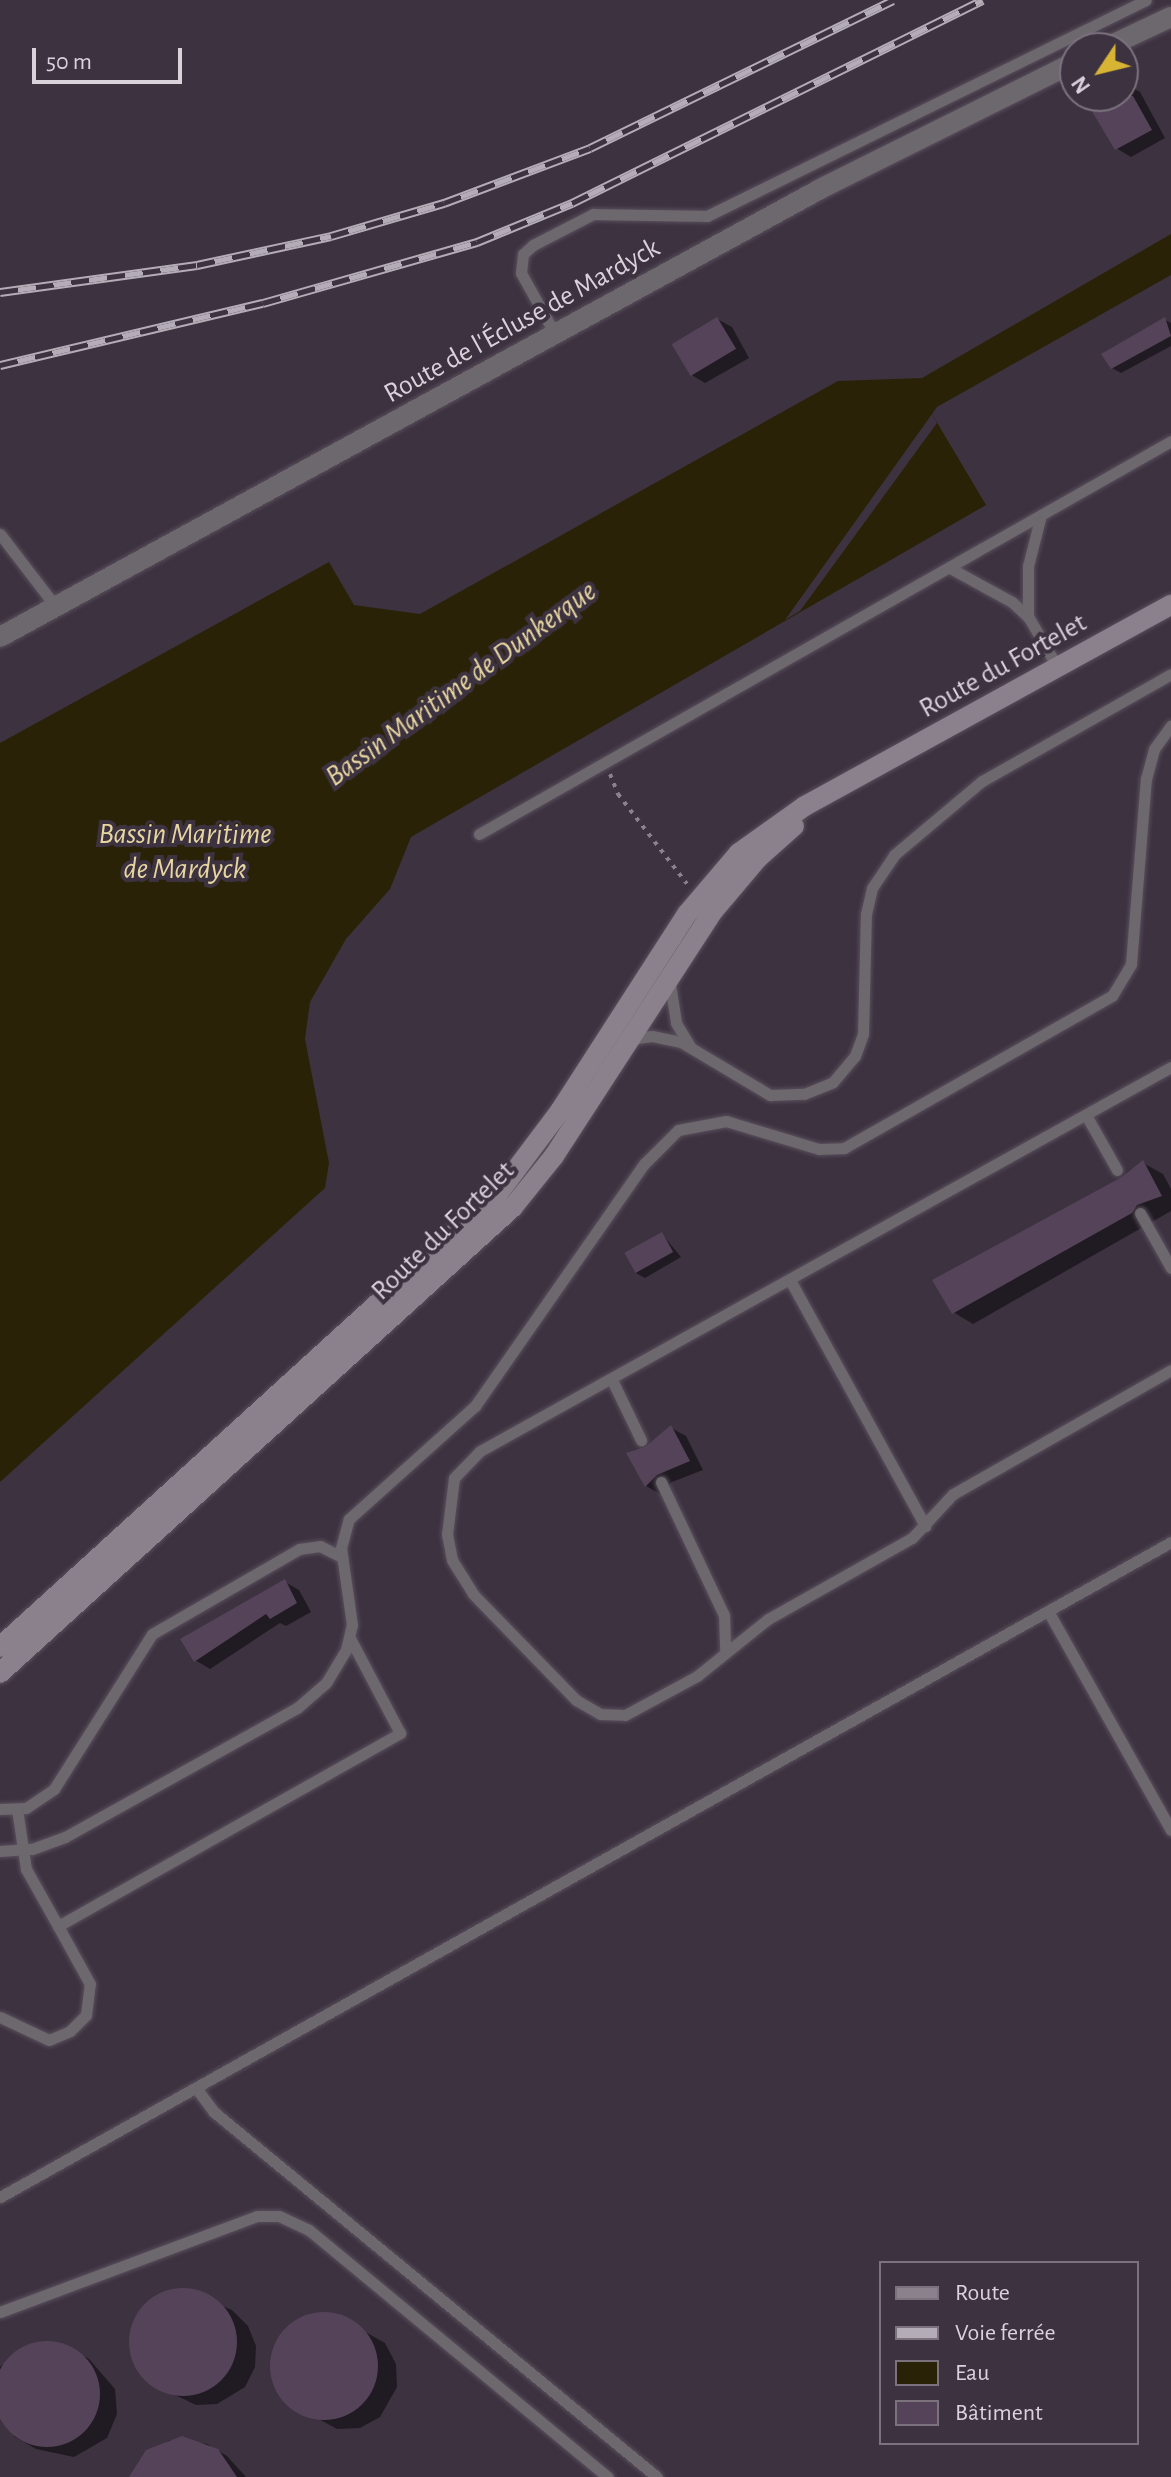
<!DOCTYPE html>
<meta charset="utf-8">
<style>
body{margin:0}
#map{position:relative;width:1171px;height:2477px;overflow:hidden;background:#3d3240;font-family:"Alegreya Sans",sans-serif}
div>[style]{position:absolute}
.water>*{inset:0;background:#2a2207}
.pier>*{inset:0;background:#3d3240}
.shadow>*{inset:0;background:#0007}
.building>*{inset:0;background:#554359;transform-origin:0 0}
.round{border-radius:50%}
.path>*{height:4px;margin-top:-2px;transform-origin:0;background:repeating-linear-gradient(90deg,#8b828d 0 4px,transparent 0 10px)}
.roads{filter:drop-shadow(0 0 2px #594f5c) drop-shadow(0 0 2px #594f5c)}
.lane>*{height:11px;margin:-5.5px;padding:0 5.5px;transform-origin:5.5px;border-radius:5.5px;background:#6d676e}
.street>*{height:20px;margin:-10px;padding:0 10px;transform-origin:10px;border-radius:10px;background:#6d676e}
.secondary>*{height:20px;margin:-10px;padding:0 10px;transform-origin:10px;border-radius:10px;background:#8a818c}
.rail>*{height:9px;margin-top:-4.5px;transform-origin:0;background:repeating-linear-gradient(90deg,#3d3240 0 18px,#b4acb6 0 36px);box-sizing:border-box;border-block:2px solid #b4acb6}
span{translate:-50% -50%;white-space:nowrap;text-align:center;line-height:1.15;-webkit-text-stroke:8px #3d3240;paint-order:stroke}
.street-label{font-size:28px;color:#d9d2db}
.water-label{font-size:30px;color:#e7d6a0;font-style:italic}
.legend{position:absolute;left:879px;top:2261px;width:260px;height:184px;box-sizing:border-box;background:#3d3240;border:2px solid #7b727e;margin:0;padding:10px 14px;list-style:none;font-size:24px;color:#d9d2db}
.legend li{display:flex;align-items:center;gap:16px;height:40px}
.legend b{width:40px;border:2px solid #7b727e}
.north{position:absolute;left:1059px;top:32px;width:80px;height:80px;box-sizing:border-box;background:#3d3240;border:2px solid #7b727e;border-radius:50%;rotate:235deg;font-size:22px;font-weight:700;line-height:32px;text-align:center;color:#d9d2db}
.north::after{content:'';display:block;margin:auto;width:28px;height:36px;background:#d8b434;clip-path:polygon(50% 0,100% 100%,50% 72%,0 100%)}
.scale{position:absolute;left:32px;top:48px;width:150px;height:36px;box-sizing:border-box;border:4px solid #d9d2db;border-top:0;padding-left:10px;font-size:24px;line-height:28px;white-space:nowrap;color:#d9d2db;-webkit-text-stroke:6px #3d3240;paint-order:stroke}
</style>
<div id="map">
<div class="water">
<div style="clip-path:polygon(1171px 234px,1171px 275px,937px 407px,932px 414px,986px 505px,411px 837px,390px 889px,346px 939px,310px 1002px,305px 1039px,329px 1163px,325px 1188px,0 1482px,0 743px,329px 562px,354px 605px,420px 614px,838px 381px,922px 378px)"></div>
</div>
<div class="pier">
<div style="clip-path:polygon(932px 414px,937px 423px,800px 611px,785px 620px)"></div>
</div>
<div class="shadow">
<div style="clip-path:polygon(1125px 84px,1140px 92px,1165px 138px,1131px 157px,1116px 148px,1103px 96px,1123px 96px)"></div>
<div style="clip-path:polygon(717px 319px,732px 327px,749px 358px,705px 383px,690px 374px)"></div>
<div style="clip-path:polygon(1165px 320px,1171px 323px,1171px 346px,1121px 373px,1112px 368px)"></div>
<div style="clip-path:polygon(1143px 1163px,1163px 1174px,1171px 1189px,1171px 1211px,973px 1324px,953px 1312px)"></div>
<div style="clip-path:polygon(662px 1234px,681px 1257px,645px 1278px,636px 1273px)"></div>
<div style="clip-path:polygon(671px 1428px,686px 1436px,703px 1470px,672px 1482px,660px 1494px,646px 1486px,646px 1449px)"></div>
<div style="clip-path:polygon(285px 1582px,299px 1590px,311px 1612px,286px 1626px,280px 1623px,210px 1669px,195px 1660px)"></div>
<div style="clip-path:polygon(180px 2289px,232px 2310px,248px 2326px,256px 2346px,255px 2367px,245px 2387px,217px 2404px,196px 2405px,154px 2385px,139px 2370px,131px 2349px,133px 2328px,142px 2309px,159px 2295px)"></div>
<div style="clip-path:polygon(333px 2314px,385px 2343px,396px 2364px,397px 2387px,380px 2417px,360px 2428px,337px 2429px,306px 2412px,285px 2400px,274px 2380px,273px 2357px,290px 2326px,310px 2316px)"></div>
<div style="clip-path:polygon(30px 2344px,69px 2347px,89px 2359px,115px 2389px,117px 2414px,107px 2438px,74px 2457px,36px 2449px,15px 2437px,0 2414px,0 2367px)"></div>
<div style="clip-path:polygon(170px 2440px,207px 2444px,227px 2456px,246px 2477px,134px 2477px,139px 2461px)"></div>
</div>
<div class="building">
<div style="clip-path:polygon(1099px 96px,1133px 96px,1152px 130px,1115px 150px,1087px 103px)"></div>
<div style="left:717px;top:317px;width:37px;height:53px;rotate:59deg"></div>
<div style="clip-path:polygon(1165px 317px,1171px 336px,1111px 369px,1101px 354px)"></div>
<div style="clip-path:polygon(1143px 1160px,1162px 1196px,1137px 1205px,1132px 1213px,952px 1314px,932px 1280px,1122px 1177px)"></div>
<div style="left:662px;top:1232px;width:23px;height:43px;rotate:61deg"></div>
<div style="clip-path:polygon(671px 1425px,690px 1461px,657px 1475px,645px 1487px,626px 1453px,645px 1447px)"></div>
<div style="clip-path:polygon(285px 1579px,297px 1603px,270px 1619px,266px 1614px,194px 1662px,180px 1639px)"></div>
<div class="round" style="left:129px;top:2288px;width:108px;height:108px"></div>
<div class="round" style="left:270px;top:2312px;width:108px;height:108px"></div>
<div class="round" style="left:-6px;top:2341px;width:106px;height:106px"></div>
<div style="clip-path:polygon(182px 2436px,218px 2449px,237px 2477px,129px 2477px,146px 2450px)"></div>
</div>
<div class="path">
<div style="left:610px;top:774px;width:22px;rotate:68deg"></div>
<div style="left:618px;top:794px;width:113px;rotate:52.5deg"></div>
</div>
<div class="roads">
<div class="lane">
<div style="left:555px;top:334px;width:70px;rotate:-119.1deg"></div>
<div style="left:521px;top:273px;width:19px;rotate:-84deg"></div>
<div style="left:523px;top:254px;width:13px;rotate:-42deg"></div>
<div style="left:533px;top:245px;width:68px;rotate:-27.3deg"></div>
<div style="left:593px;top:214px;width:114px;rotate:1deg"></div>
<div style="left:707px;top:216px;width:489px;rotate:-26.2deg"></div>
<div style="left:0;top:534px;width:92px;rotate:52.5deg"></div>
<div style="left:950px;top:568px;width:71px;rotate:28.7deg"></div>
<div style="left:1012px;top:602px;width:23px;rotate:43deg"></div>
<div style="left:1029px;top:618px;width:58px;rotate:59.9deg"></div>
<div style="left:1028px;top:617px;width:51px;rotate:-90deg"></div>
<div style="left:1028px;top:566px;width:53px;rotate:-75.7deg"></div>
<div style="left:479px;top:834px;width:796px;rotate:-29.59deg"></div>
<div style="left:670px;top:984px;width:39px;rotate:81deg"></div>
<div style="left:676px;top:1023px;width:27px;rotate:59deg"></div>
<div style="left:630px;top:1039px;width:22px;rotate:-8deg"></div>
<div style="left:652px;top:1036px;width:30px;rotate:12deg"></div>
<div style="left:681px;top:1042px;width:104px;rotate:30.8deg"></div>
<div style="left:770px;top:1095px;width:34px;rotate:-2deg"></div>
<div style="left:804px;top:1094px;width:31px;rotate:-22deg"></div>
<div style="left:833px;top:1082px;width:34px;rotate:-50deg"></div>
<div style="left:855px;top:1056px;width:23px;rotate:-70deg"></div>
<div style="left:863px;top:1034px;width:120px;rotate:-88.6deg"></div>
<div style="left:866px;top:914px;width:27px;rotate:-77deg"></div>
<div style="left:872px;top:888px;width:40px;rotate:-56deg"></div>
<div style="left:894px;top:855px;width:115px;rotate:-40.1deg"></div>
<div style="left:982px;top:781px;width:217px;rotate:-29.5deg"></div>
<div style="left:1171px;top:1067px;width:791px;rotate:150.94deg"></div>
<div style="left:480px;top:1451px;width:37px;rotate:134deg"></div>
<div style="left:454px;top:1478px;width:56px;rotate:97.1deg"></div>
<div style="left:447px;top:1534px;width:26px;rotate:79deg"></div>
<div style="left:452px;top:1560px;width:40px;rotate:58deg"></div>
<div style="left:473px;top:1594px;width:148px;rotate:45.8deg"></div>
<div style="left:576px;top:1700px;width:28px;rotate:30deg"></div>
<div style="left:600px;top:1714px;width:25px;rotate:2deg"></div>
<div style="left:625px;top:1715px;width:82px;rotate:-28.4deg"></div>
<div style="left:697px;top:1676px;width:91px;rotate:-38.8deg"></div>
<div style="left:768px;top:1619px;width:165px;rotate:-29.4deg"></div>
<div style="left:912px;top:1538px;width:60px;rotate:-47deg"></div>
<div style="left:953px;top:1494px;width:251px;rotate:-29.6deg"></div>
<div style="left:1086px;top:1115px;width:63px;rotate:60.6deg"></div>
<div style="left:1140px;top:1213px;width:63px;rotate:60.6deg"></div>
<div style="left:790px;top:1280px;width:281px;rotate:61.2deg"></div>
<div style="left:612px;top:1380px;width:67px;rotate:64.2deg"></div>
<div style="left:661px;top:1482px;width:147px;rotate:64.7deg"></div>
<div style="left:724px;top:1615px;width:37px;rotate:88deg"></div>
<div style="left:1048px;top:1611px;width:251px;rotate:60.7deg"></div>
<div style="left:0;top:1809px;width:26px;rotate:-2deg"></div>
<div style="left:26px;top:1808px;width:34px;rotate:-34deg"></div>
<div style="left:54px;top:1789px;width:183px;rotate:-57.7deg"></div>
<div style="left:152px;top:1634px;width:170px;rotate:-30deg"></div>
<div style="left:299px;top:1549px;width:21px;rotate:-8deg"></div>
<div style="left:320px;top:1546px;width:25px;rotate:27deg"></div>
<div style="left:17px;top:1809px;width:61px;rotate:81.5deg"></div>
<div style="left:26px;top:1869px;width:65px;rotate:60.7deg"></div>
<div style="left:58px;top:1926px;width:393px;rotate:-29.4deg"></div>
<div style="left:400px;top:1733px;width:107px;rotate:-117.8deg"></div>
<div style="left:0;top:1851px;width:32px;rotate:-4deg"></div>
<div style="left:32px;top:1849px;width:35px;rotate:-20deg"></div>
<div style="left:65px;top:1837px;width:265px;rotate:-29.1deg"></div>
<div style="left:297px;top:1708px;width:38px;rotate:-41deg"></div>
<div style="left:326px;top:1683px;width:39px;rotate:-59deg"></div>
<div style="left:346px;top:1650px;width:26px;rotate:-77deg"></div>
<div style="left:352px;top:1625px;width:78px;rotate:-98.1deg"></div>
<div style="left:341px;top:1548px;width:30px;rotate:-75deg"></div>
<div style="left:349px;top:1519px;width:169px;rotate:-41.9deg"></div>
<div style="left:475px;top:1406px;width:295px;rotate:-55.1deg"></div>
<div style="left:644px;top:1164px;width:48px;rotate:-45deg"></div>
<div style="left:678px;top:1130px;width:49px;rotate:-10.6deg"></div>
<div style="left:726px;top:1121px;width:97px;rotate:16.8deg"></div>
<div style="left:819px;top:1149px;width:25px;rotate:-2deg"></div>
<div style="left:844px;top:1148px;width:308px;rotate:-29.6deg"></div>
<div style="left:1112px;top:996px;width:37px;rotate:-59deg"></div>
<div style="left:1131px;top:964px;width:186px;rotate:-85.4deg"></div>
<div style="left:1146px;top:779px;width:31px;rotate:-75deg"></div>
<div style="left:1154px;top:749px;width:29px;rotate:-54deg"></div>
<div style="left:0;top:2017px;width:54px;rotate:25.1deg"></div>
<div style="left:49px;top:2040px;width:23px;rotate:-23deg"></div>
<div style="left:70px;top:2031px;width:23px;rotate:-45deg"></div>
<div style="left:86px;top:2015px;width:31px;rotate:-83deg"></div>
<div style="left:90px;top:1984px;width:66px;rotate:-118.9deg"></div>
<div style="left:196px;top:2088px;width:30px;rotate:53deg"></div>
<div style="left:214px;top:2112px;width:574px;rotate:39.49deg"></div>
<div style="left:0;top:2197px;width:1342px;rotate:-29.22deg"></div>
<div style="left:0;top:2312px;width:274px;rotate:-20.5deg"></div>
<div style="left:257px;top:2216px;width:22px"></div>
<div style="left:279px;top:2216px;width:33px;rotate:25deg"></div>
<div style="left:309px;top:2230px;width:388px;rotate:39.6deg"></div>
</div>
<div class="street">
<div style="left:1105px;top:48px;width:73px;rotate:-25.2deg"></div>
<div style="left:0;top:637px;width:939px;rotate:-28.64deg"></div>
<div style="left:824px;top:187px;width:280px;rotate:-26.5deg"></div>
</div>
<div class="secondary">
<div style="left:0;top:1647px;width:672px;rotate:-42.29deg"></div>
<div style="left:497px;top:1195px;width:105px;rotate:-53.1deg"></div>
<div style="left:560px;top:1111px;width:234px;rotate:-57.2deg"></div>
<div style="left:687px;top:914px;width:80px;rotate:-49.6deg"></div>
<div style="left:739px;top:853px;width:81px;rotate:-35.5deg"></div>
<div style="left:805px;top:806px;width:418px;rotate:-28.8deg"></div>
<div style="left:0;top:1673px;width:693px;rotate:-42.25deg"></div>
<div style="left:513px;top:1207px;width:65px;rotate:-51.2deg"></div>
<div style="left:554px;top:1156px;width:293px;rotate:-57deg"></div>
<div style="left:714px;top:910px;width:68px;rotate:-49.8deg"></div>
<div style="left:758px;top:858px;width:48px;rotate:-41.6deg"></div>
</div>
</div>
<div class="rail">
<div style="left:0;top:292px;width:199px;rotate:-7.8deg"></div>
<div style="left:197px;top:265px;width:137px;rotate:-12.2deg"></div>
<div style="left:331px;top:236px;width:118px;rotate:-16.3deg"></div>
<div style="left:444px;top:203px;width:156px;rotate:-20.6deg"></div>
<div style="left:590px;top:148px;width:337px;rotate:-26deg"></div>
<div style="left:0;top:365px;width:270px;rotate:-13.3deg"></div>
<div style="left:263px;top:303px;width:223px;rotate:-15.9deg"></div>
<div style="left:477px;top:242px;width:103px;rotate:-22.3deg"></div>
<div style="left:572px;top:203px;width:458px;rotate:-26.3deg"></div>
</div>
<div class="street-label">
<span style="left:522px;top:321px;rotate:-29deg">Route de l'Écluse de Mardyck</span>
<span style="left:1003px;top:666px;rotate:-29deg">Route du Fortelet</span>
<span style="left:443px;top:1231px;rotate:-44deg">Route du Fortelet</span>
</div>
<div class="water-label">
<span style="left:461px;top:684px;rotate:-36deg">Bassin Maritime de Dunkerque</span>
<span style="left:185px;top:851px">Bassin Maritime<br>de Mardyck</span>
</div>
<ul class="legend">
<li><b style="height:10px;background:#8a818c"></b>Route</li>
<li><b style="height:10px;background:#b4acb6"></b>Voie ferrée</li>
<li><b style="height:22px;background:#2a2207"></b>Eau</li>
<li><b style="height:22px;background:#554359"></b>Bâtiment</li>
</ul>
<div class="north">N</div>
<div class="scale">50 m</div>
</div>
